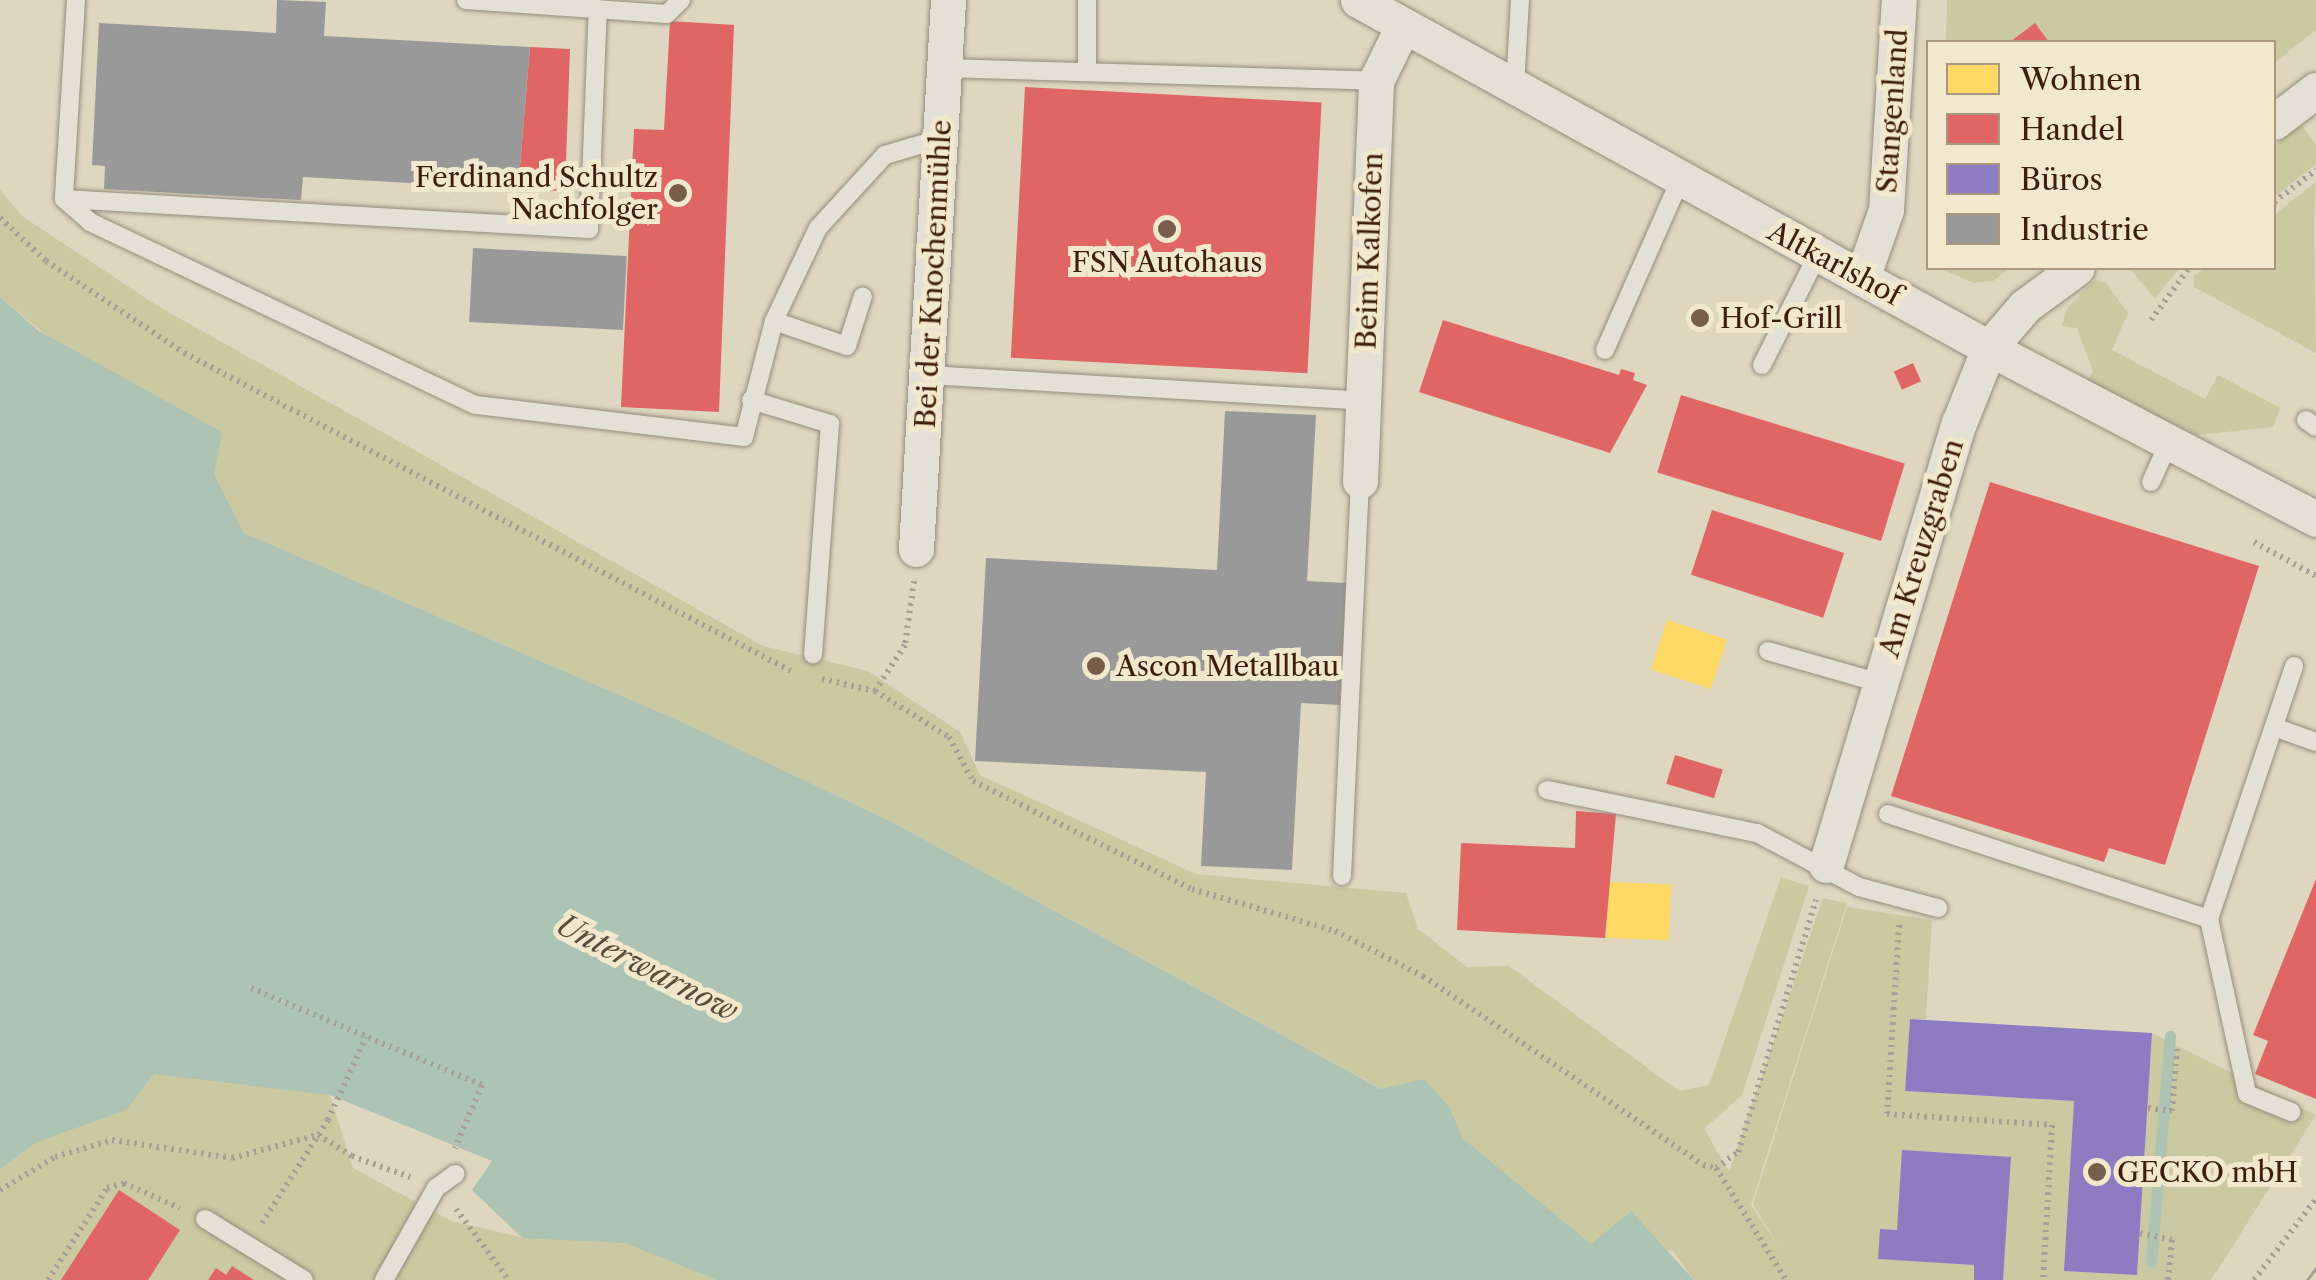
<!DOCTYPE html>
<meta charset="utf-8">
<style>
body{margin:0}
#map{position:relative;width:2316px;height:1280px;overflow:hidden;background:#ded6bf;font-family:"Libre Caslon Text",serif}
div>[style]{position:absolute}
.green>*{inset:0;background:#cac9a2}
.water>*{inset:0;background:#adc3b4}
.homes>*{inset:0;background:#ffd966;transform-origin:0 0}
.shops>*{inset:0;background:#e06666;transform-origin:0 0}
.offices>*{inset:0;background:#8e7cc3}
.industry>*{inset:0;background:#999;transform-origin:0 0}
.stream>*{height:11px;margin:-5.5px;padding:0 5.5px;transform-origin:5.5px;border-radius:5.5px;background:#adc3b4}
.path>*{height:6px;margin-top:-3px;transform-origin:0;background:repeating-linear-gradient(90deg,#a6a095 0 2.5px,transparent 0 7.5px)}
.roads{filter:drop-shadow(0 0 2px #948c7d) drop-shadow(0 0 2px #948c7d)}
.service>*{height:18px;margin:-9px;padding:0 9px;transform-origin:9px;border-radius:9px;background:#e5e0d5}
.minor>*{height:35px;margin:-17.5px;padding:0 17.5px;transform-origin:17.5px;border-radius:17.5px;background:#e5e0d5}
.tram>*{height:2.5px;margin:-1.25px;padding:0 1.25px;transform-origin:1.25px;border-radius:1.25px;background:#a6a095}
.dots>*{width:28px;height:28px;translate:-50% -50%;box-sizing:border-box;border:5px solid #f2e8cd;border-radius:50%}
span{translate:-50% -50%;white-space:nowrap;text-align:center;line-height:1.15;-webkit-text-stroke:10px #f2e8cd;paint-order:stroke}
.street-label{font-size:28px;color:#3e1e0d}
.poi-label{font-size:28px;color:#3e1e0d}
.right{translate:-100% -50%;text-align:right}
.left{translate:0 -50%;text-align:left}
.water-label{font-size:30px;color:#594d3e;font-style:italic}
.legend{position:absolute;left:1926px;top:40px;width:350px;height:230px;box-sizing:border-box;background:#f2e8cd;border:2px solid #aa9780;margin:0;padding:12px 18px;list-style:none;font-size:30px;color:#3e1e0d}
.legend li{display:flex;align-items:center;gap:20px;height:50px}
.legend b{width:50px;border:2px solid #aa9780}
</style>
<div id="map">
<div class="green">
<div style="clip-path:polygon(1947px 0,2316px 0,2316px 30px,2274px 63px,2274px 42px,1946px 42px)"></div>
<div style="clip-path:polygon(2301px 125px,2316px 144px,2316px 164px,2274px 197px,2274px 146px)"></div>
<div style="clip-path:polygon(2316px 182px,2314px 221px,2316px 353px,2194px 287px,2194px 276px,2205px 268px,2274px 268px,2274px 215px)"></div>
<div style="clip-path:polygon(0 190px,22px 216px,156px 305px,763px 646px,868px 671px,960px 732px,980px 775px,1196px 874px,1406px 893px,1418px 929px,1467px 967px,1509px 966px,1679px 1091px,1709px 1085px,1781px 877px,1809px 886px,1742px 1095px,1704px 1129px,1729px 1171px,1823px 898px,1847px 903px,1751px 1205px,1779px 1247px,1753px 1204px,1847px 907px,1932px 920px,1926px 1019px,1910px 1019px,1905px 1091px,2074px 1101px,2065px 1271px,2137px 1275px,2152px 1033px,2316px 1115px,2211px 1280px,1694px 1280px,1673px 1251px,1591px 1245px,1461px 1138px,1450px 1108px,1382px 1089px,894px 823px,682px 722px,244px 533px,214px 474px,0 297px)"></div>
<div style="clip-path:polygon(1939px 268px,2010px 268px,1993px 281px,1974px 283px)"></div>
<div style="clip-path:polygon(2129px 268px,2180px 268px,2155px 298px)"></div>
<div style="clip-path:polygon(2094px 280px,2106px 283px,2128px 313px,2112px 350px,2205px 399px,2218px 375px,2280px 408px,2273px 427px,2188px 436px,2087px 380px,2093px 371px,2077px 328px,2062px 326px,2066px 310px)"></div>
<div style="clip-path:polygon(77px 1026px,330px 1095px,353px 1168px,451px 1221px,521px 1237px,472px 1190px,1011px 1280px,0 1280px,0 1061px)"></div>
</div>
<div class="water">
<div style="clip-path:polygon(0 297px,39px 331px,222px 432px,214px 474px,244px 533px,682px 722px,894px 823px,1381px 1089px,1424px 1079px,1450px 1108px,1462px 1138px,1591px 1244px,1631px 1211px,1694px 1280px,717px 1280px,625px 1243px,523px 1238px,472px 1190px,492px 1161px,330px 1095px,154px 1074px,126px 1110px,37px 1142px,0 1169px)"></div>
</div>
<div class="homes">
<div style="left:1667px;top:620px;width:63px;height:52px;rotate:18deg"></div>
<div style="left:1608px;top:882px;width:63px;height:56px;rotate:2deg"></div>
</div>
<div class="shops">
<div style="clip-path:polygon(670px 21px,734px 25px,719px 412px,621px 407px,634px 129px,664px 130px)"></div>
<div style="clip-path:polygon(2035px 23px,2049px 42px,2010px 42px)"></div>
<div style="clip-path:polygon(530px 47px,570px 49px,565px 191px,518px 189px)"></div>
<div style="left:1025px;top:87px;width:297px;height:271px;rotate:3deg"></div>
<div style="clip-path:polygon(1443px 320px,1619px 375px,1621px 369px,1635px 373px,1633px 380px,1647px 385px,1610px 453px,1419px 392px)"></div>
<div style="left:1913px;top:363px;width:20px;height:21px;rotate:66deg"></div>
<div style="left:1681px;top:395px;width:234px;height:81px;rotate:17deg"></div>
<div style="clip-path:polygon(1990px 482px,2259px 566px,2165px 865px,2109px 848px,2104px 862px,1891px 796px)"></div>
<div style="left:1712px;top:510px;width:139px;height:68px;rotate:18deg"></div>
<div style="left:1675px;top:755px;width:50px;height:30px;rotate:17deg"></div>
<div style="clip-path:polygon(1576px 811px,1616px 814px,1605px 938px,1457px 930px,1461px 843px,1575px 848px)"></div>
<div style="clip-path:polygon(2316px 879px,2316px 1099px,2255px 1074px,2268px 1041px,2253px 1035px)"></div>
<div style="clip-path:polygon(119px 1190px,180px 1230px,148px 1280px,61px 1280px)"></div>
<div style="clip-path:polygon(232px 1266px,254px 1280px,208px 1280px,216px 1268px,226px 1275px)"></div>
</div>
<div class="offices">
<div style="clip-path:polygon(1910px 1019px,2152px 1033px,2137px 1275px,2064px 1271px,2074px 1101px,1905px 1091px)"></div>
<div style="clip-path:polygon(1902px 1150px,2011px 1157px,2003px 1280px,1974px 1280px,1974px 1265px,1878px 1259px,1880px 1229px,1897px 1230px)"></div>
</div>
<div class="industry">
<div style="clip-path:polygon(277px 0,326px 2px,324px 36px,530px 47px,518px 189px,303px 177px,301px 200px,104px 189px,105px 166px,92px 165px,99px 23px,276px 33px)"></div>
<div style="left:473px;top:248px;width:154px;height:74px;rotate:3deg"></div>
<div style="clip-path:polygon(1225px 411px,1316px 415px,1307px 581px,1346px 583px,1340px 705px,1301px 703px,1292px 870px,1201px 866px,1206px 772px,975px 761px,986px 558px,1217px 570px)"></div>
</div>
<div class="stream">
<div style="left:2151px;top:1262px;width:227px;rotate:-85.2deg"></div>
</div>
<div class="path">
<div style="left:2274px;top:202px;width:53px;rotate:-37.3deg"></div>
<div style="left:0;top:218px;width:63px;rotate:43.1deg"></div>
<div style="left:46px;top:261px;width:166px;rotate:33.7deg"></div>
<div style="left:184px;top:353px;width:685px;rotate:27.65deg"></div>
<div style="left:2151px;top:320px;width:64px;rotate:-53.8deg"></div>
<div style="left:2254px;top:542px;width:71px;rotate:28.7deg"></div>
<div style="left:914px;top:581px;width:65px;rotate:98deg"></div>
<div style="left:905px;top:645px;width:55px;rotate:123.1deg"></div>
<div style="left:875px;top:691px;width:87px;rotate:31.9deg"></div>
<div style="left:949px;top:737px;width:50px;rotate:61.4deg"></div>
<div style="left:973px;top:781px;width:244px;rotate:26.3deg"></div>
<div style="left:1192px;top:889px;width:149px;rotate:16.4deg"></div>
<div style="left:1335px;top:931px;width:99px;rotate:27.1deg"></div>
<div style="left:1423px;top:976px;width:338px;rotate:34deg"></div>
<div style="left:1703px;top:1165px;width:13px;rotate:13deg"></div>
<div style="left:1716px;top:1168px;width:27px;rotate:-36deg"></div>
<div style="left:1738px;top:1152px;width:264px;rotate:-72.8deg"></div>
<div style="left:822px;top:679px;width:54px;rotate:12.8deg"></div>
<div style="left:1899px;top:925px;width:189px;rotate:93.6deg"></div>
<div style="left:1887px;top:1114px;width:165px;rotate:3.8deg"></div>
<div style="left:2052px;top:1125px;width:155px;rotate:93.3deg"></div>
<div style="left:251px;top:988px;width:251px;rotate:22.8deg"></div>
<div style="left:482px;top:1085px;width:69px;rotate:113.2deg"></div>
<div style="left:2148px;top:1108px;width:24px;rotate:7deg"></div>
<div style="left:2172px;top:1111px;width:64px;rotate:-85.5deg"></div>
<div style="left:1716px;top:1168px;width:132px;rotate:58deg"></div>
<div style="left:0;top:1190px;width:64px;rotate:-31deg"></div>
<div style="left:55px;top:1157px;width:59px;rotate:-16.6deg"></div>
<div style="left:112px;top:1140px;width:121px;rotate:8.5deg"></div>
<div style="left:232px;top:1158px;width:89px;rotate:-15deg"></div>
<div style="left:318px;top:1135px;width:40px;rotate:32deg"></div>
<div style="left:352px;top:1156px;width:62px;rotate:19.9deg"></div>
<div style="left:456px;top:1209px;width:89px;rotate:53.3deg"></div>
<div style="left:262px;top:1223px;width:122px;rotate:-57.3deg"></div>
<div style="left:328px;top:1120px;width:91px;rotate:-65.4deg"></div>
<div style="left:2140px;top:1233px;width:33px;rotate:12deg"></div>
<div style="left:2172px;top:1240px;width:40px;rotate:95.7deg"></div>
<div style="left:48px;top:1280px;width:109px;rotate:-57.3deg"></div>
<div style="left:107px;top:1188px;width:18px;rotate:-16deg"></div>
<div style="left:124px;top:1183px;width:61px;rotate:24.1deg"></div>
<div style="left:2254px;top:1280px;width:102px;rotate:-52.6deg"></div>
</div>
<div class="roads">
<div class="service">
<div style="left:76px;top:0;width:199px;rotate:93.5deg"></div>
<div style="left:64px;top:199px;width:526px;rotate:3.27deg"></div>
<div style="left:589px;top:229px;width:220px;rotate:-87.7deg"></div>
<div style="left:466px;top:0;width:201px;rotate:4deg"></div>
<div style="left:667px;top:14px;width:20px;rotate:-45deg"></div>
<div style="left:1087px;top:0;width:72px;rotate:90deg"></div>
<div style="left:944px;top:68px;width:432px;rotate:1.7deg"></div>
<div style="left:1515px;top:86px;width:86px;rotate:-86.7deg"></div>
<div style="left:64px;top:199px;width:35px;rotate:41deg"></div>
<div style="left:90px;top:222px;width:427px;rotate:25.4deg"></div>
<div style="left:476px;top:405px;width:270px;rotate:6.8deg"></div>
<div style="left:744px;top:437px;width:120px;rotate:-75.5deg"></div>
<div style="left:774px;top:321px;width:103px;rotate:-64.7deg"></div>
<div style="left:818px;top:228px;width:99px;rotate:-47.5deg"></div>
<div style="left:885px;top:155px;width:56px;rotate:-16.5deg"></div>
<div style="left:774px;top:321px;width:77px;rotate:18.9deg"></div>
<div style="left:847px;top:346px;width:52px;rotate:-72.3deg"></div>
<div style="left:1605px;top:350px;width:186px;rotate:-66.2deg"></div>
<div style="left:1762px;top:365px;width:124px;rotate:-63.2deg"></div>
<div style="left:929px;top:375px;width:435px;rotate:3.4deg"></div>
<div style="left:751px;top:400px;width:83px;rotate:16.9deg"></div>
<div style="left:830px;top:424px;width:231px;rotate:94.2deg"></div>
<div style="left:2306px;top:420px;width:12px;rotate:35deg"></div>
<div style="left:2151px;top:482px;width:44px;rotate:-65.8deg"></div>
<div style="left:1768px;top:651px;width:116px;rotate:15.9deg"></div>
<div style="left:2274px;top:727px;width:45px;rotate:19.7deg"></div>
<div style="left:1547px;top:790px;width:214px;rotate:11.6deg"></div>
<div style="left:1757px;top:833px;width:115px;rotate:27.9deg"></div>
<div style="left:1859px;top:887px;width:82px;rotate:14.9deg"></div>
<div style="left:1888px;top:814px;width:338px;rotate:18.1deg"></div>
<div style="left:2209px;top:919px;width:267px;rotate:-71.4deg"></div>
<div style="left:1342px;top:876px;width:395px;rotate:-87.4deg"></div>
<div style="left:2209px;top:919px;width:179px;rotate:77.7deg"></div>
<div style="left:2247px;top:1094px;width:48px;rotate:22.2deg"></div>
<div style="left:205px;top:1219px;width:116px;rotate:31.6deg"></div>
<div style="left:384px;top:1280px;width:106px;rotate:-60.5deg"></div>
<div style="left:436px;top:1188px;width:24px;rotate:-36deg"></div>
</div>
<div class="minor">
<div style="left:1358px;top:0;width:721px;rotate:28.88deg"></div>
<div style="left:1989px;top:348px;width:369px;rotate:27.6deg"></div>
<div style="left:2274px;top:122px;width:53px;rotate:-37.3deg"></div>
<div style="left:1862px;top:278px;width:72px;rotate:-70.6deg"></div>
<div style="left:1886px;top:210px;width:210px;rotate:-86.5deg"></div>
<div style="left:1360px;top:481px;width:400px;rotate:-87.7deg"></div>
<div style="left:1376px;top:81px;width:61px;rotate:-63.9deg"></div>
<div style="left:916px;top:549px;width:550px;rotate:-86.66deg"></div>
<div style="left:1826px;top:865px;width:462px;rotate:-73.3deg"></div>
<div style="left:1959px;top:423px;width:81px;rotate:-68.2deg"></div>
<div style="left:1989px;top:348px;width:55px;rotate:-49.4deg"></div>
<div style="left:2025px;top:306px;width:64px;rotate:-36.2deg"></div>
</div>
</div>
<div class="tram">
<div style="left:2307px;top:1280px;width:15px;rotate:-53deg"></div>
</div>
<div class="dots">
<div style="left:678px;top:193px;background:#765e4b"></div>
<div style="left:1167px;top:229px;background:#765e4b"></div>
<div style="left:1700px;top:318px;background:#765e4b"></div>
<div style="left:1096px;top:666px;background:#765e4b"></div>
<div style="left:2097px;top:1172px;background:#765e4b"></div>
</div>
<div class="street-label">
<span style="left:1892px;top:111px;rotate:-86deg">Stangenland</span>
<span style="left:1369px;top:251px;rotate:-88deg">Beim Kalkofen</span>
<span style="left:1835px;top:263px;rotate:28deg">Altkarlshof</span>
<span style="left:933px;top:274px;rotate:-87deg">Bei der Knochenmühle</span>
<span style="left:1921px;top:548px;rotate:-73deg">Am Kreuzgraben</span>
</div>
<div class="poi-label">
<span class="right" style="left:658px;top:193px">Ferdinand Schultz<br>Nachfolger</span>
<span style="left:1167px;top:262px">FSN Autohaus</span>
<span class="left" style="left:1720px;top:318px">Hof-Grill</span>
<span class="left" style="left:1116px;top:666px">Ascon Metallbau</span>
<span class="left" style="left:2117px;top:1172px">GECKO mbH</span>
</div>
<div class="water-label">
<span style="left:647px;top:968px;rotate:27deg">Unterwarnow</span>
</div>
<ul class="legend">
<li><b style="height:28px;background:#ffd966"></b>Wohnen</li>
<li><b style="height:28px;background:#e06666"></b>Handel</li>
<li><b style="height:28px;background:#8e7cc3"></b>Büros</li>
<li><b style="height:28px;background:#999"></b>Industrie</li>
</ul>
</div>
